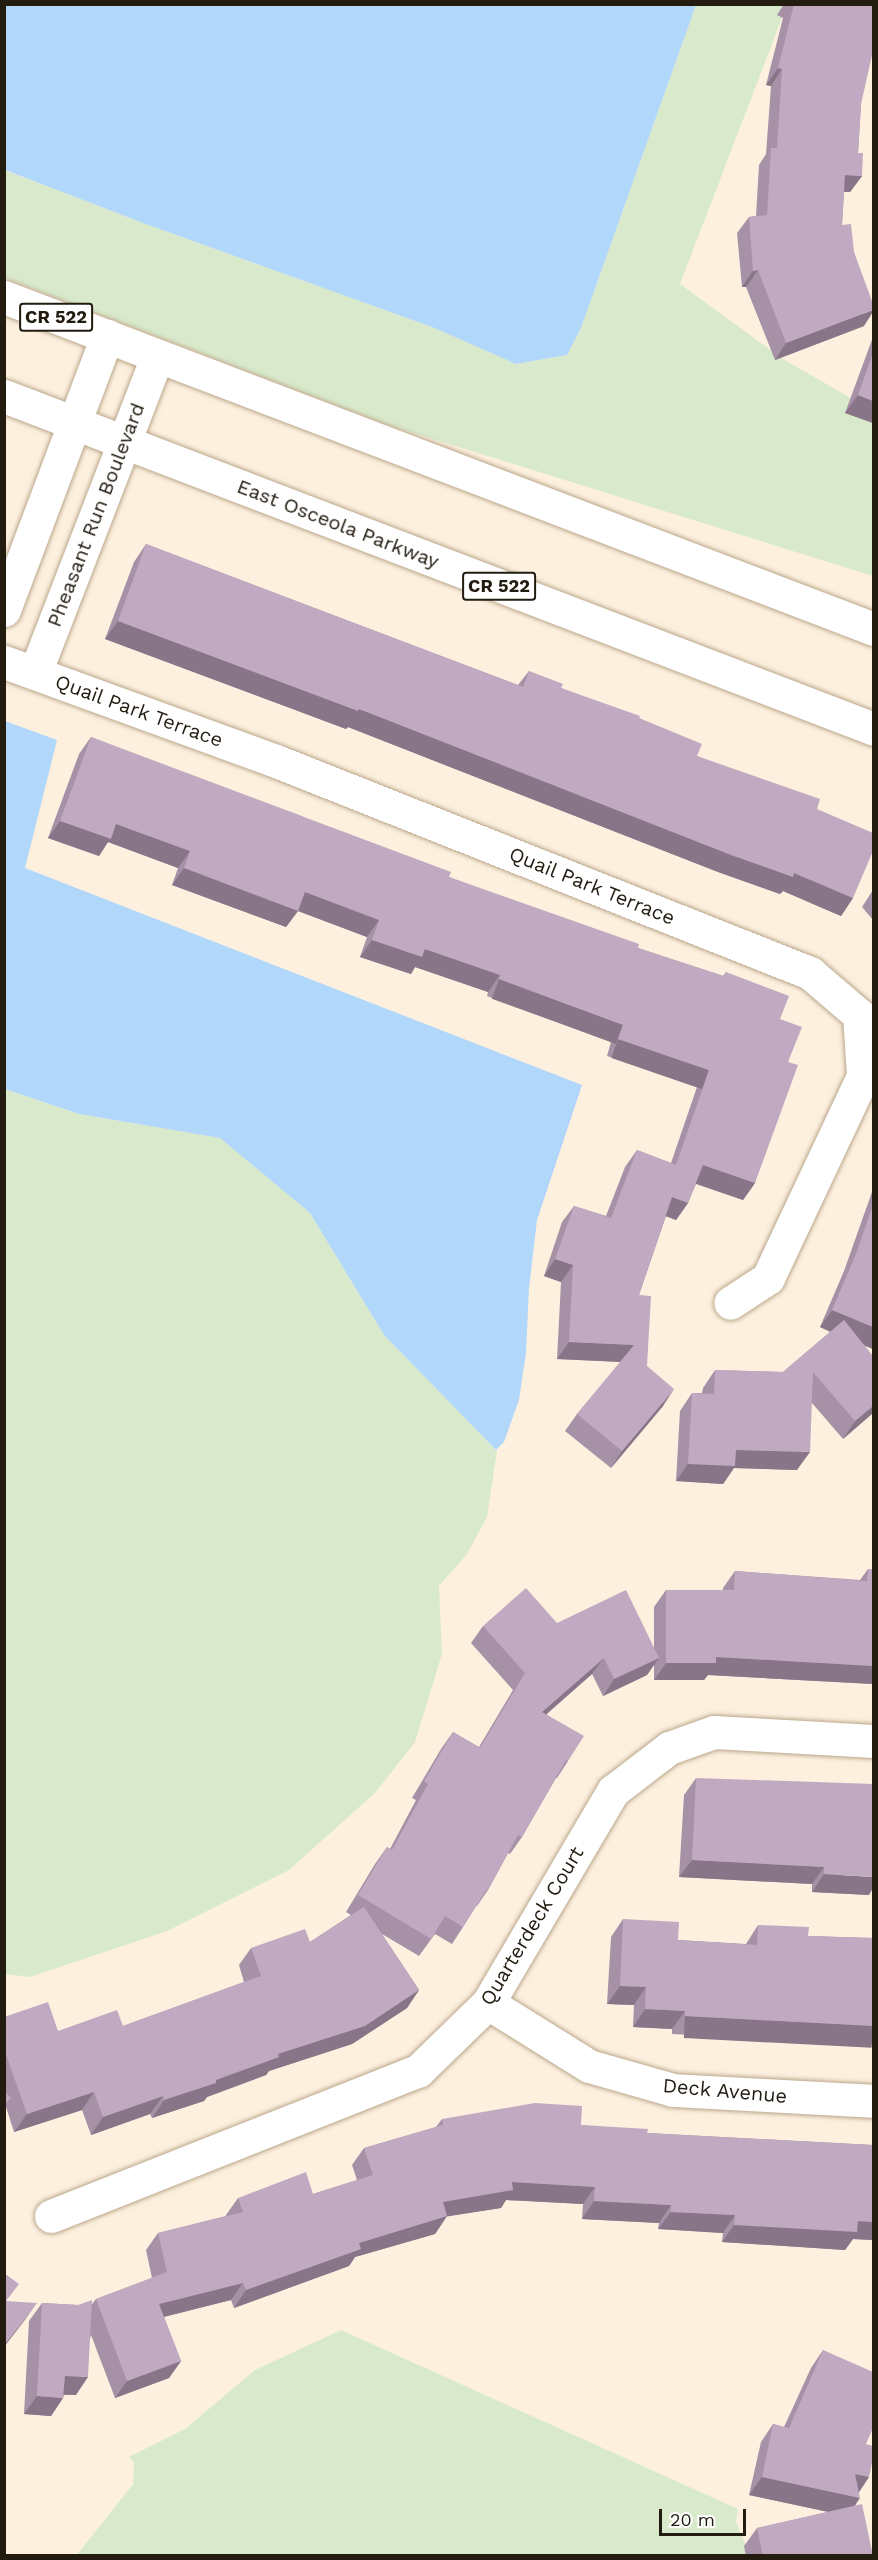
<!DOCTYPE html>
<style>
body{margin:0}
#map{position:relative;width:878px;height:2560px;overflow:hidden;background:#fdf0df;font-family:"Work Sans",sans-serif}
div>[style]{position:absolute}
.green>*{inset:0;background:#d8eacb}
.water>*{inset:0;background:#b1d7fb}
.roads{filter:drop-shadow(0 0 2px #baa78b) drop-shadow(0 0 2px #baa78b)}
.minor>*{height:33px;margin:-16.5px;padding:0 16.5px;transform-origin:16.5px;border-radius:16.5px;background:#fff}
.primary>*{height:33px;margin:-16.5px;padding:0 16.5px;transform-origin:16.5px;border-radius:16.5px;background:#fff}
.wall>*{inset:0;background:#a791a7}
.shaded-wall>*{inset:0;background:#887688;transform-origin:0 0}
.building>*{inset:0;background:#c2a9c2}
span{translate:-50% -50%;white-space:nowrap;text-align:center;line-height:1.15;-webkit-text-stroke:4.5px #fff;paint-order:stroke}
.shield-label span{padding:2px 4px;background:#fff;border:2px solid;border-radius:4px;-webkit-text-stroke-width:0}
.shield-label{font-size:18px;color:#221b10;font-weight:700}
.street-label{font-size:20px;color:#221b10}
.frame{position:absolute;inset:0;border:6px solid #221b10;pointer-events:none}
.scale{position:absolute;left:659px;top:2509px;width:87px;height:27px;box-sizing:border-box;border:3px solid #221b10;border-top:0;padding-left:8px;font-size:18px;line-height:21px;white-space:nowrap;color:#221b10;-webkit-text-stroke:4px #fff;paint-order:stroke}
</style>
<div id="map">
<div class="green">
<div style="clip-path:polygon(696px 5px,787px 5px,680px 284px,783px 359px,873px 411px,873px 576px,388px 425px,5px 278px,4px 170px,143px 223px,432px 327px,516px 364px,567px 355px,581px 328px)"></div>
<div style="clip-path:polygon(5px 1089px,79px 1114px,220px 1138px,310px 1213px,384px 1335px,497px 1451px,487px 1517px,467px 1554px,439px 1586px,442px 1654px,415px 1742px,375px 1793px,289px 1870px,167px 1931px,30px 1977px,5px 1974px)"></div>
<div style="clip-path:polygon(341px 2330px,738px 2509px,736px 2522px,750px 2555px,76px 2556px,133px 2484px,134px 2462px,129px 2457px,185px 2429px,255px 2370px)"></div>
</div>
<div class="water">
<div style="clip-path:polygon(4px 5px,5px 4px,696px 5px,581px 328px,567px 355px,516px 364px,432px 327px,143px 223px,5px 170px)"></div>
<div style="clip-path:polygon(5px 721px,57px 740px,25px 868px,582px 1085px,537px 1220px,529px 1288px,526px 1353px,519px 1400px,504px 1442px,496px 1450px,384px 1335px,310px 1213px,220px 1138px,79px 1114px,5px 1089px)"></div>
</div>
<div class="roads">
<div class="minor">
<div style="left:4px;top:610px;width:293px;rotate:-69.4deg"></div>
<div style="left:4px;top:662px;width:289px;rotate:20deg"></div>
<div style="left:276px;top:761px;width:575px;rotate:21.65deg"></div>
<div style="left:810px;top:973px;width:65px;rotate:40.6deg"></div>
<div style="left:859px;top:1015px;width:61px;rotate:86.2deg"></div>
<div style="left:863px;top:1076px;width:223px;rotate:115.2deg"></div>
<div style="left:768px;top:1278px;width:45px;rotate:146.7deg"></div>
<div style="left:35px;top:673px;width:339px;rotate:-68.9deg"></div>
<div style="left:488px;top:2003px;width:119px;rotate:32deg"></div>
<div style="left:589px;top:2066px;width:87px;rotate:15.9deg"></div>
<div style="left:673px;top:2090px;width:201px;rotate:3.1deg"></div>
<div style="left:51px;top:2216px;width:395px;rotate:-21.6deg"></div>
<div style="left:418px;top:2071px;width:98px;rotate:-44.2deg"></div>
<div style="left:488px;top:2003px;width:246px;rotate:-59.5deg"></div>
<div style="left:613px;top:1791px;width:71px;rotate:-37.5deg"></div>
<div style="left:669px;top:1748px;width:48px;rotate:-19.6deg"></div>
<div style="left:714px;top:1732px;width:160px;rotate:3.2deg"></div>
</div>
<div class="primary">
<div style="left:4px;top:297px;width:931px;rotate:20.89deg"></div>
<div style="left:4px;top:396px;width:932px;rotate:20.94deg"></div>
</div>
</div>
<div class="wall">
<div style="clip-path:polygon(784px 4px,873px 4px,861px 104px,858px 153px,862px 176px,850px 192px,844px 192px,842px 225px,854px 252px,864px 326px,775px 360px,746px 287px,742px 287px,737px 233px,749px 217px,756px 216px,759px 165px,766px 154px,771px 86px,766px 85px,783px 18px,777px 15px)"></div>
<div style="clip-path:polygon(873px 337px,873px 423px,845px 413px)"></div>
<div style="clip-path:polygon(146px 544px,518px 685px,529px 671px,561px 688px,639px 718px,697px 756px,817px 809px,853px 898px,841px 916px,783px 891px,780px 894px,718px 872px,348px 727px,346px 729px,105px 639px,134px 562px)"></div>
<div style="clip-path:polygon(91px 737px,449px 877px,638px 948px,723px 976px,726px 972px,780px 1019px,788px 1062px,755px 1183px,743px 1200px,696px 1184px,688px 1203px,676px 1220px,666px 1216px,639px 1295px,647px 1366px,663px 1406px,611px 1468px,565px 1431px,577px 1414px,621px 1362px,557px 1359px,561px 1282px,544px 1276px,562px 1222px,574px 1206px,606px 1216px,625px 1167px,637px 1150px,671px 1163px,697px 1087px,607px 1056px,611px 1042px,487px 996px,488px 992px,415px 967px,411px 974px,360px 957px,367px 937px,298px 911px,286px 927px,172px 885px,178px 868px,108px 842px,99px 856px,48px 838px,79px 754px)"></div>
<div style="clip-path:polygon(873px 890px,873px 920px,862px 907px)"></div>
<div style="clip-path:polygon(873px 1189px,873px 1349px,865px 1346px,873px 1413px,843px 1439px,812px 1403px,797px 1470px,734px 1468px,723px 1484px,676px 1481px,680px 1411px,692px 1393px,702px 1393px,703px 1388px,715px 1370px,783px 1372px,830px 1332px,820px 1327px,844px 1271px)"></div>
<div style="clip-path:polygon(868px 1569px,873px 1569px,873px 1684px,708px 1675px,704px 1680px,654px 1680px,654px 1664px,647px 1675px,603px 1696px,592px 1674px,547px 1714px,568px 1761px,557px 1778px,556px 1778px,522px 1837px,510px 1854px,508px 1853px,488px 1890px,477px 1906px,476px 1906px,463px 1927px,452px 1944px,435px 1934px,419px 1956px,382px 1934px,419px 1990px,407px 2008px,352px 2044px,269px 2071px,266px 2075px,207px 2097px,204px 2101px,152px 2118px,150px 2114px,91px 2135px,82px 2110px,14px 2132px,6px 2107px,4px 2108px,4px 2017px,58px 2031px,123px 2026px,244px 1982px,239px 1965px,251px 1948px,310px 1942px,351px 1915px,346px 1912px,375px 1864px,387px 1847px,390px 1849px,416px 1800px,412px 1798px,441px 1749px,453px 1732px,479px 1747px,513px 1690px,471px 1643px,483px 1626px,557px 1623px,654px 1649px,654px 1607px,666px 1590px,723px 1590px,723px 1588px,735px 1571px,860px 1580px)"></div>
<div style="clip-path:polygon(696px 1778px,869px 1895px,812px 1892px,812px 1884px,679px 1877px,684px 1795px)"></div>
<div style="clip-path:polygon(623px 1919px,678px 1940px,746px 1944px,758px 1925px,808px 1936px,873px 1938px,873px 2044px,672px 2034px,672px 2029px,633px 2027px,634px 2005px,607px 2004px,611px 1937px)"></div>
<div style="clip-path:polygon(442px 2119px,581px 2125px,647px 2133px,873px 2145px,873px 2240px,853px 2239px,845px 2250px,722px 2242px,723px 2233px,658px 2229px,659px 2223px,582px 2219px,583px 2204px,506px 2200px,501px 2208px,447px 2216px,435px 2234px,355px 2257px,349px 2266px,234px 2308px,231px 2300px,164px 2317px,181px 2361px,169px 2378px,115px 2398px,91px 2335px,76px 2395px,64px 2395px,63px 2398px,51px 2416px,24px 2414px,29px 2321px,42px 2303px,78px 2305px,92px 2304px,96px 2299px,152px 2278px,146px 2250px,158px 2233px,226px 2216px,226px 2215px,238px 2198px,313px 2194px,357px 2180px,352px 2165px,364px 2148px,436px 2127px)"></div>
<div style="clip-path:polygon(823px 2350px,866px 2444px,869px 2477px,859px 2492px,855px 2506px,873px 2556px,746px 2556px,744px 2546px,757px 2528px,828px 2512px,749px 2495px,761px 2442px,773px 2424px,784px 2427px,811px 2368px)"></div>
</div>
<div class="shaded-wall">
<div style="clip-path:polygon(778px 68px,782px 69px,771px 86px,766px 85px)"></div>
<div style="clip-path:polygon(845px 175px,862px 176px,850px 192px,833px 191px)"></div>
<div style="clip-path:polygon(758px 270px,746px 287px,742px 287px,753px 271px)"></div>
<div style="clip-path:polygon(873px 310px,873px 312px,864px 326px,775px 360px,786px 343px)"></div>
<div style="clip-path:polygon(858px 395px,873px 401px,873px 423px,845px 413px)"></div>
<div style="clip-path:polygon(118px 621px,359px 709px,794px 873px,853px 898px,841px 916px,783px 891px,780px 894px,718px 872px,348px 727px,346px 729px,105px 639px)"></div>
<div style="clip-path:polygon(60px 821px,116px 824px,190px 851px,178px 868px,108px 842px,99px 856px,48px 838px)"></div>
<div style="clip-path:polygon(184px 868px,305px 892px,379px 920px,367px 937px,298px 911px,286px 927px,172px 885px)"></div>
<div style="clip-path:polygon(372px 940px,425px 949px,500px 975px,488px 992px,415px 967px,411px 974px,360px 957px)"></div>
<div style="left:499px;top:979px;width:132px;height:21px;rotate:20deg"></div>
<div style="left:618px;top:1039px;width:96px;height:20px;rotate:19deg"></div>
<div style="clip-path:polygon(703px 1165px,755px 1183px,743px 1200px,691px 1182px)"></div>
<div style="clip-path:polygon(672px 1197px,688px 1203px,676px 1220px,660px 1214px)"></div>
<div style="clip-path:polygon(555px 1259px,573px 1265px,561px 1282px,544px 1276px)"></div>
<div style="clip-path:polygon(832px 1310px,873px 1327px,873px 1349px,820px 1327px)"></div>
<div style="clip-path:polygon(569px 1342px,634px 1345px,623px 1362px,557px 1359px)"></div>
<div style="clip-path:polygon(674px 1389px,663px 1406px,611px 1468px,622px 1451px)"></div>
<div style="clip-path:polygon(873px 1406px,873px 1413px,843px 1439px,855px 1421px)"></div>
<div style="clip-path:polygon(736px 1450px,810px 1452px,797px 1470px,734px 1468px,723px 1484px,676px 1481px,688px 1464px)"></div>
<div style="clip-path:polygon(716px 1657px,873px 1666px,873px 1684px,708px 1675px,704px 1680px,654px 1680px,666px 1663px)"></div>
<div style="clip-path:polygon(604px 1658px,592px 1674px,530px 1728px,542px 1712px)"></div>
<div style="clip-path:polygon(659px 1658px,647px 1675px,603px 1696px,614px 1679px)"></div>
<div style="clip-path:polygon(692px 1860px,824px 1867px,812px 1884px,679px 1877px)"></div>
<div style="clip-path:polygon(824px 1874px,873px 1877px,873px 1888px,869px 1895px,812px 1892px)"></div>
<div style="clip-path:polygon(620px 1986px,646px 1987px,634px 2005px,607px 2004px)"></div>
<div style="clip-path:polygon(419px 1990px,407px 2008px,352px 2044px,269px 2071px,266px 2075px,207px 2097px,204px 2101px,152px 2118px,164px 2100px,278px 2054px)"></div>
<div style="clip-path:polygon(645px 2009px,685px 2011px,672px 2029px,633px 2027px)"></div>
<div style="left:685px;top:2016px;width:188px;height:22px;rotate:3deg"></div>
<div style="clip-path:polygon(94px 2092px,82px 2110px,14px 2132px,27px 2114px)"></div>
<div style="clip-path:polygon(163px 2096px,150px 2114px,91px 2135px,103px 2117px)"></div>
<div style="clip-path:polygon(512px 2182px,595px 2187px,583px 2204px,506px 2200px,501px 2208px,431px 2219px,443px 2202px)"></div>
<div style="clip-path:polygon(594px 2201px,671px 2205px,659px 2223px,582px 2219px)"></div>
<div style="clip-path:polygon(671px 2212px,735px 2215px,723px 2233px,658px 2229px)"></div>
<div style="clip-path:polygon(447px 2216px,435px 2234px,355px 2257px,349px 2266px,234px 2308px,246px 2290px,359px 2243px)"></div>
<div style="clip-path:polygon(858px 2221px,873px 2222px,873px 2240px,853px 2239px,845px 2250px,722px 2242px,734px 2225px)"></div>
<div style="clip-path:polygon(243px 2283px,231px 2300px,147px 2321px,159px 2304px)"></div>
<div style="clip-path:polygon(37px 2303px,24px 2321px,4px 2347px,4px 2345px)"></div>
<div style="clip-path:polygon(181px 2361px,169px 2378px,115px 2398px,127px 2381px)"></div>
<div style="clip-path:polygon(65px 2376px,88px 2377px,76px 2395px,52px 2394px)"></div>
<div style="clip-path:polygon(37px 2396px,63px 2398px,51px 2416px,24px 2414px)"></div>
<div style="clip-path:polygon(855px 2474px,869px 2477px,857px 2495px)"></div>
<div style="clip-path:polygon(762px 2477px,860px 2498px,848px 2516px,749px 2495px)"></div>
</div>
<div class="building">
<div style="clip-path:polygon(794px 4px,873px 4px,873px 51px,861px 104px,858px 153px,863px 153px,862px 176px,845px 175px,842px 225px,851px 224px,854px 252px,873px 304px,873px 310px,786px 343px,758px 270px,753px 271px,749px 217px,767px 215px,771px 148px,777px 148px,782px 69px,778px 68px)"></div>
<div style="clip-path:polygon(873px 353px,873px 401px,858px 395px)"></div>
<div style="clip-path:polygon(146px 544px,523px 687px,529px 671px,563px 684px,561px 688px,640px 716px,639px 718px,702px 744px,697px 756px,820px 799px,817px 809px,873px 833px,873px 851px,853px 898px,794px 873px,793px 877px,731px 855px,359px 709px,358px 711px,118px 621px)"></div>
<div style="clip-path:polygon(91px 737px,451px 872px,449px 877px,639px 944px,638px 948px,724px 976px,726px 972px,789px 996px,780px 1019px,802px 1027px,788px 1062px,798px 1065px,755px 1183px,703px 1165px,688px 1203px,672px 1197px,639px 1295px,651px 1296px,647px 1366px,674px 1389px,622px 1451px,577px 1414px,634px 1345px,569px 1342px,573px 1265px,555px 1259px,574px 1206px,611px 1218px,637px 1150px,676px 1165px,709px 1070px,618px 1039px,623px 1025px,499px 979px,500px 975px,425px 949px,422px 957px,372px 940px,379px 920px,305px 892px,298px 911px,184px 868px,190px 851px,116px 824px,111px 839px,60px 821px)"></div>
<div style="clip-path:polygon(873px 1205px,873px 1327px,832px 1310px,856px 1254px)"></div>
<div style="clip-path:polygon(844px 1320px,873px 1356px,873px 1406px,855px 1421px,813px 1372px,810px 1452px,736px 1450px,735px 1466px,688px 1464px,692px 1393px,714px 1394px,715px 1370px,783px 1372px)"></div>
<div style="clip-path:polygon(868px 1569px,873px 1569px,873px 1666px,716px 1657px,716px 1663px,666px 1663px,666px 1590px,734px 1590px,735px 1571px,867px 1581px)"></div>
<div style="clip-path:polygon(526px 1588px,557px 1623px,626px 1590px,659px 1658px,614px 1679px,604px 1658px,542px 1712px,584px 1736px,568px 1761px,566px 1760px,522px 1837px,518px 1835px,488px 1890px,487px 1889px,463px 1927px,445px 1916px,431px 1939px,358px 1895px,387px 1847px,392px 1850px,428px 1784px,424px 1781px,453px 1732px,480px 1748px,525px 1673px,483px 1626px)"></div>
<div style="clip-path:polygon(696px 1778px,873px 1784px,873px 1877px,824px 1874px,824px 1867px,692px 1860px)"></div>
<div style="clip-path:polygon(364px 1907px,419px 1990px,365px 2026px,278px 2054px,279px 2057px,216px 2080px,216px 2083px,164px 2100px,163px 2096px,103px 2117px,94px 2092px,27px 2114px,4px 2049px,4px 2017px,48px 2002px,58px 2031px,117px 2010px,123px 2026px,261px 1976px,251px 1948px,305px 1929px,310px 1942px)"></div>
<div style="clip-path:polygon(623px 1919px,679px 1922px,678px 1940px,757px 1945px,758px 1925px,809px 1927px,808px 1936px,873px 1938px,873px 2026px,685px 2016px,685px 2011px,645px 2009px,646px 1987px,620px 1986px)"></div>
<div style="clip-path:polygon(4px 2091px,11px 2098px,4px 2105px)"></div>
<div style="clip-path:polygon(535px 2103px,582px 2106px,581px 2125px,648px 2129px,647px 2133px,873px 2145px,873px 2222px,858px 2221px,857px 2232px,734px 2225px,735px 2215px,671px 2212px,671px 2205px,594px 2201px,595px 2187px,512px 2182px,513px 2190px,443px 2202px,447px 2216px,359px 2243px,361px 2249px,246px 2290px,243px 2283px,159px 2304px,181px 2361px,127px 2381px,96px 2299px,167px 2272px,158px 2233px,243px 2212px,238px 2198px,306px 2172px,313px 2194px,373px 2175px,364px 2148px,443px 2125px,442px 2119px)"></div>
<div style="clip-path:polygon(4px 2273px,19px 2284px,6px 2301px,37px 2303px,4px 2345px)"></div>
<div style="clip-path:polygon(92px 2300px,88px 2377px,65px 2376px,63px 2398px,37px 2396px,42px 2303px,78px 2305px)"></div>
<div style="clip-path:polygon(823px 2350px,873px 2372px,873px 2428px,866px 2444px,873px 2446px,873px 2458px,869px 2477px,855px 2474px,860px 2498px,762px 2477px,773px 2424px,789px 2428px)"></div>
<div style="clip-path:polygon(862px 2504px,873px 2556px,763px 2556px,757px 2528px)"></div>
</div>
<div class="shield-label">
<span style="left:56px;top:317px">CR 522</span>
<span style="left:499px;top:586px">CR 522</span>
</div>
<div class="street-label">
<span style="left:96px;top:515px;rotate:-69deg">Pheasant Run Boulevard</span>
<span style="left:338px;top:524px;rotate:21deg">East Osceola Parkway</span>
<span style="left:139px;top:711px;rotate:20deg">Quail Park Terrace</span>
<span style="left:592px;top:886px;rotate:22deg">Quail Park Terrace</span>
<span style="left:532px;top:1926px;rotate:-59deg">Quarterdeck Court</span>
<span style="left:725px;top:2091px;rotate:5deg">Deck Avenue</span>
</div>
<div class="frame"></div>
<div class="scale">20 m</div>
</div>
